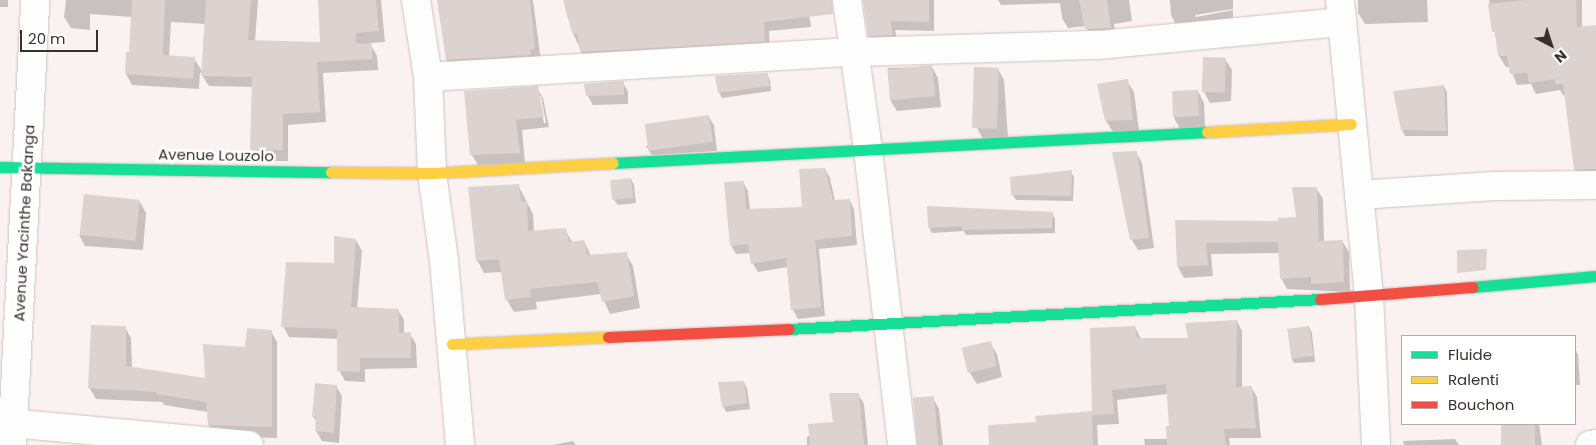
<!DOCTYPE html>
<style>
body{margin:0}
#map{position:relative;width:1596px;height:445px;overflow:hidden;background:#faf2f0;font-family:Poppins,sans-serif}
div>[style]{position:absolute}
.shadow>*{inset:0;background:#0003;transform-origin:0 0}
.building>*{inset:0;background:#dcd2d0;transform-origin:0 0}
.roads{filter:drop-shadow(0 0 1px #cdc3c1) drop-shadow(0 0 1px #cdc3c1)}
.street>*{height:28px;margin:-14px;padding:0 14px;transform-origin:14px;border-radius:14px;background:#fefdfd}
.fast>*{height:11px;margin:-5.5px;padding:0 5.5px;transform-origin:5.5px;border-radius:5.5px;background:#16e098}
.slow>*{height:11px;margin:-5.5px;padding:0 5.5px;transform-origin:5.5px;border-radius:5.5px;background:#ffcf43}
.jam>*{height:11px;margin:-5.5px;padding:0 5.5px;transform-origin:5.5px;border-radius:5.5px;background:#f24e42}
span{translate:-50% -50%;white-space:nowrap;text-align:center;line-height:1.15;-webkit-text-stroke:5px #fff;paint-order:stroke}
.street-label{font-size:15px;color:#3b2f2d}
.legend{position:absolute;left:1401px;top:335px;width:175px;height:90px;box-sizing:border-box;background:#fff;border:1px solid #b1acab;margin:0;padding:6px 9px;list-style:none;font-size:15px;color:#3b2f2d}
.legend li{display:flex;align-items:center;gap:10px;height:25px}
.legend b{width:25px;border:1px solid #b1acab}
.north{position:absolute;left:1526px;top:20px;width:50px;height:50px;-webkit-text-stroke:4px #fff;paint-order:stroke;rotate:140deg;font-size:14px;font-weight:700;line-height:20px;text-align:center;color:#3b2f2d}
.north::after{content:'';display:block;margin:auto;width:18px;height:22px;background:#3b2f2d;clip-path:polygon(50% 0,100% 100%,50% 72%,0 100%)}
.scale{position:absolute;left:20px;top:30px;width:78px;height:22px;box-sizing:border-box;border:2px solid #3b2f2d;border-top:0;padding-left:6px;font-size:15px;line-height:18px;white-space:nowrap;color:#3b2f2d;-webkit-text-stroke:4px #fff;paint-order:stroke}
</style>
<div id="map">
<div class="shadow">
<div style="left:0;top:0;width:8px;height:7px"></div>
<div style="clip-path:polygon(evenodd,66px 0,258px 0,255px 42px,322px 44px,319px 0,381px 0,385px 42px,370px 43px,377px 56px,378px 70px,323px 73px,326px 122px,288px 125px,288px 161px,258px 161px,252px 150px,253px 87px,209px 86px,200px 72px,199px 89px,132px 85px,126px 74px,127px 54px,130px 54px,132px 17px,90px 14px,90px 30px,71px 28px,64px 17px,66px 0,171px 22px,206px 24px,203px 73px,194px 58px,169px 56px,171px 22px)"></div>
<div style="clip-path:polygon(458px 0,533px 0,541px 61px,454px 72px,447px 60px)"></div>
<div style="clip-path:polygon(564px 0,807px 0,811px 27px,769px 31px,770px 51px,586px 62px,573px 33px)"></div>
<div style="clip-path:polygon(863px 0,934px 0,934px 31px,895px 30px,898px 45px,875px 45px,869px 36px)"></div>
<div style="clip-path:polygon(998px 0,1129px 0,1132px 21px,1114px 24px,1116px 37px,1092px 38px,1086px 26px,1068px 28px,1062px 18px,1060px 3px,1001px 5px)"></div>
<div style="clip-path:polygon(1170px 0,1233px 0,1233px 9px,1195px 15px,1196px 17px,1233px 10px,1233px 21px,1177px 26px,1171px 15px)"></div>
<div style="clip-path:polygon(1358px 0,1427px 0,1428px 22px,1365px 24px,1358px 13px)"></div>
<div style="clip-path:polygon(1489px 0,1582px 0,1582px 28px,1596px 27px,1596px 179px,1581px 180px,1575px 169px,1566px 95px,1563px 95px,1560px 90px,1536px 94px,1531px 84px,1517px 85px,1510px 67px,1506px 67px,1499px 56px)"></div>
<div style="clip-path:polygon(1205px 58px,1225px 59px,1232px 70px,1231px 101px,1210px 103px,1204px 92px)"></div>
<div style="clip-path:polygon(932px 67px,938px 78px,941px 107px,897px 111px,890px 100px,888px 68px)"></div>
<div style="clip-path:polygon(976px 68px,998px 69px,1004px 80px,1008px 138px,983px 139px,977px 128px)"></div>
<div style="clip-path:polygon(767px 74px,770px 80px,771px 91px,722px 98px,719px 92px)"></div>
<div style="clip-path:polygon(1127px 81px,1134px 92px,1139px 131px,1113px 132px,1106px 121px,1099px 85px)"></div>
<div style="clip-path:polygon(623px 82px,628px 92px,628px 104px,593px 105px,587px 95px)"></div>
<div style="clip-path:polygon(1444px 87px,1447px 92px,1448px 136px,1405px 136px,1402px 130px)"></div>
<div style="clip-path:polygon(evenodd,537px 88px,543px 98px,549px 127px,522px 130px,525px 163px,478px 165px,472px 155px,537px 88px,538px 96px,541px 96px,546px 123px,544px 123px,538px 96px)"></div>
<div style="clip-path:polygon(1198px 91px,1204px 103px,1205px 127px,1180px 129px,1174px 118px)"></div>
<div style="clip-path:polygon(708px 116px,714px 125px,717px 151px,652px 155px,646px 146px)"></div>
<div style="clip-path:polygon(1136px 152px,1142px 163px,1154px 248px,1138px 250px,1132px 240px)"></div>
<div style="clip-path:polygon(825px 169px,830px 178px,835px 201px,850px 201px,854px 209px,857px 245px,819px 249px,825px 316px,798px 319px,793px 310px,788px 267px,758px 272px,753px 264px,751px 253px,736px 254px,731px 245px,743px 182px,748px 191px,750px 210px,803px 208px)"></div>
<div style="clip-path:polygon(1071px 172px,1074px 177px,1073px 201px,1016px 200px,1012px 194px)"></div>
<div style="clip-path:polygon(631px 179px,634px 185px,636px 203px,618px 205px,614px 200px)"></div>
<div style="clip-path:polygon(518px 185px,533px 214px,534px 232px,565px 230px,573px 243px,584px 241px,591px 256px,626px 254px,633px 266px,640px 308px,610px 314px,601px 294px,536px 302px,537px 309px,514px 312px,507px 300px,502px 272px,484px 273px,477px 260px)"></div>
<div style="clip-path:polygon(1316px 188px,1323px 199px,1324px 242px,1342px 241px,1349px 252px,1350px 292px,1287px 289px,1281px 278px,1280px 253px,1211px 254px,1213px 276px,1184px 278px,1178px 267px,1177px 222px,1279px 222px,1298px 218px)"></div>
<div style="clip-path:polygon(140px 202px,146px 213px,143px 250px,85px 246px,79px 235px)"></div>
<div style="clip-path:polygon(1052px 213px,1055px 219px,1055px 233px,966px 235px,964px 231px,932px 233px,929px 227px)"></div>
<div style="clip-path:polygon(356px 240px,362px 251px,357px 309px,398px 310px,404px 320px,404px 334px,410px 334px,416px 344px,417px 368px,365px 369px,365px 382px,345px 381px,339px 370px,339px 339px,289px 337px,283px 326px)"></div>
<div style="clip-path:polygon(1237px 321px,1242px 331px,1242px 388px,1251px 387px,1257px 397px,1261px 438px,1229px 438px,1230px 445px,1145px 445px,1144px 439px,1168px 439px,1171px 427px,1168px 394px,1117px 400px,1119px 424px,1097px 425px,1098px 445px,990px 445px,1037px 423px,1093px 412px,1135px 327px,1141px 339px,1190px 340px)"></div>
<div style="clip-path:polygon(125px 327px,131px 338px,132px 368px,206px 379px,271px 331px,277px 342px,277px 438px,215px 436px,209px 425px,208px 412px,164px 405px,162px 402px,96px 399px,89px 387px)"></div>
<div style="clip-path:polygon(1309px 327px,1312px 333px,1315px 362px,1294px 363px,1291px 357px)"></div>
<div style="clip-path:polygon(990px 343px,997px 354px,1002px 377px,977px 384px,970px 373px)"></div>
<div style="clip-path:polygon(1575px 349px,1578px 354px,1580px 385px,1575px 385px)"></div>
<div style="clip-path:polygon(744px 383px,747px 388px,750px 409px,726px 412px,723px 406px)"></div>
<div style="clip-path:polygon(336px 386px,342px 396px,339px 443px,322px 441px,316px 431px,317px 422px,313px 416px)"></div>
<div style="clip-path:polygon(858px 394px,864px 404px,868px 445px,807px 445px,807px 437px,835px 423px)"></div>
<div style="clip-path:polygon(933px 398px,939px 409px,943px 445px,918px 445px)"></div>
<div style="clip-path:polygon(1502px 424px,1539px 424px,1542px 445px,1505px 445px)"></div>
<div style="clip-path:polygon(1455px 439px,1459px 445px,1404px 445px,1403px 441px)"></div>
<div style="clip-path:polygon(573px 441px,576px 445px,553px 445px)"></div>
</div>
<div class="building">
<div style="clip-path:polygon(132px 0,165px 0,163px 55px,195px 57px,193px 79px,125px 74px,126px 52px,129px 52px)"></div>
<div style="clip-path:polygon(206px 0,251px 0,248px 40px,320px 42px,318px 0,376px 0,379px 31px,356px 33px,356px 43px,372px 44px,372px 59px,317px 62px,320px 112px,283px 114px,283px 150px,250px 150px,252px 77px,201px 76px)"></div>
<div style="clip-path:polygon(437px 0,530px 0,535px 49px,530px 49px,531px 55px,446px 60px)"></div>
<div style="clip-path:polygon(563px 0,832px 0,833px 14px,764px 22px,765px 42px,580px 52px,577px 33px,572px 33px)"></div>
<div style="clip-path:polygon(863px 0,929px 0,929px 22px,891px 21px,893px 35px,868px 36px)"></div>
<div style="clip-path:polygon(1079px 0,1107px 0,1111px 28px,1085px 29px)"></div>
<div style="clip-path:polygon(1527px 0,1576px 0,1577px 27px,1596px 25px,1596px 169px,1574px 170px,1563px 84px,1555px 84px,1555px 79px,1529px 83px,1527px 73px,1510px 74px,1507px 56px,1498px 56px,1495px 32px,1492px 32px,1488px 4px)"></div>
<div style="left:1203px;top:57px;width:23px;height:35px;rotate:2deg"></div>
<div style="left:932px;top:65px;width:31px;height:45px;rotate:84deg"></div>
<div style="left:974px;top:67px;width:25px;height:61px;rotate:2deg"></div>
<div style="clip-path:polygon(768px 73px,769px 86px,718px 93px,715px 76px)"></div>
<div style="clip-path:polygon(1128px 79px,1133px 120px,1105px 121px,1097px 84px)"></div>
<div style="clip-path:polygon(624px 81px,624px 95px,586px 96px,584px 84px)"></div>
<div style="clip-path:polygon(1444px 85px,1446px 131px,1401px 130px,1393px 91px)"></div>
<div style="clip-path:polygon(538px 86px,544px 117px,516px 120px,520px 153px,470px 155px,464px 91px)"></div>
<div style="left:1198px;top:90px;width:26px;height:26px;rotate:88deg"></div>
<div style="left:709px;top:115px;width:27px;height:65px;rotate:82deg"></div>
<div style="clip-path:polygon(1137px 151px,1149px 238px,1130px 240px,1112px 152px)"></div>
<div style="clip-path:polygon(825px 168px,833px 200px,850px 199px,852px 236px,815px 240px,821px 307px,791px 310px,786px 258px,751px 264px,748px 244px,730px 246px,724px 182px,744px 181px,746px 209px,802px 207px,799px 169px)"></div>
<div style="clip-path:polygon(1072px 170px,1071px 196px,1011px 195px,1010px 177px)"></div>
<div style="left:631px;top:178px;width:20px;height:21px;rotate:84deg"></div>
<div style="clip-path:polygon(519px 184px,521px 201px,527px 201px,528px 231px,566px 228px,569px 242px,584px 240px,587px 255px,627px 252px,634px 296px,602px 302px,597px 282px,530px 289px,531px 297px,505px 300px,499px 259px,476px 261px,468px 187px)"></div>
<div style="clip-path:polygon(1292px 187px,1317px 187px,1319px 241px,1343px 240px,1344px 282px,1311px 284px,1311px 277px,1280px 279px,1278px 242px,1206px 243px,1208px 265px,1177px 267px,1175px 220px,1278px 221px,1278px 218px,1296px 217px)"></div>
<div style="left:84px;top:194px;width:56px;height:41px;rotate:6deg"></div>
<div style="clip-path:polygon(927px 206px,1053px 212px,1052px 228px,962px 230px,962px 226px,928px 228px)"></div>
<div style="clip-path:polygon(334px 236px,356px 239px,351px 307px,399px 309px,399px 333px,411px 332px,411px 358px,360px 358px,360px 372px,337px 371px,337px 329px,281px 327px,286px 262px,334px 263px)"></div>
<div style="clip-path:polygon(1487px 249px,1486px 270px,1457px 273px,1457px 250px)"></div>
<div style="clip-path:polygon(1237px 320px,1236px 387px,1252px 386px,1256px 428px,1224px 429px,1226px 445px,1167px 445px,1166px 426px,1169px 426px,1166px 384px,1112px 390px,1114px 414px,1092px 415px,1093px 445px,989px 445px,988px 425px,1036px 422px,1035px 416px,1092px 411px,1090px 328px,1135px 326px,1137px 338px,1188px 338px,1185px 323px)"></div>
<div style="clip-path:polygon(91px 325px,126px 326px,126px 366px,205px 378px,203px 344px,245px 347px,247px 328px,272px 330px,272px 427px,208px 425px,206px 402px,156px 394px,157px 392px,88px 388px)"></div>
<div style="left:1309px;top:326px;width:30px;height:22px;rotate:82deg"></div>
<div style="left:991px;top:341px;width:26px;height:30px;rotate:77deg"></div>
<div style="clip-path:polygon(744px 381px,747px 403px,722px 407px,718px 382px)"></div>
<div style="clip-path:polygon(315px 383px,337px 385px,334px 433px,315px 431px,316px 417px,312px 417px)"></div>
<div style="clip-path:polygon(829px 393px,859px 393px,864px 445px,810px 445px,808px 424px,833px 422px)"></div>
<div style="left:934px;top:396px;width:49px;height:21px;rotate:85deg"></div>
<div style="left:1501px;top:424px;width:34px;height:21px"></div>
</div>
<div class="roads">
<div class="street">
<div style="left:416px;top:0;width:78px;rotate:81.1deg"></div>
<div style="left:428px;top:77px;width:96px;rotate:87.6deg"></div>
<div style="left:432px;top:173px;width:89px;rotate:82.2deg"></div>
<div style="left:444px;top:261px;width:185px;rotate:85deg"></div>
<div style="left:847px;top:0;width:151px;rotate:82deg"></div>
<div style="left:868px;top:150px;width:297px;rotate:83.4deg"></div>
<div style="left:1340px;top:0;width:297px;rotate:84.4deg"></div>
<div style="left:1369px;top:296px;width:149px;rotate:87.3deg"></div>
<div style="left:428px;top:77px;width:428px;rotate:-3.4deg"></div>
<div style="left:855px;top:52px;width:243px;rotate:-1.7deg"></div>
<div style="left:1098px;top:45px;width:245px;rotate:-5.4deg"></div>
<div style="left:1359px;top:195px;width:136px;rotate:-3.8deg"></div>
<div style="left:1495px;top:186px;width:101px;rotate:-0.6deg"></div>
<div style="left:0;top:422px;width:250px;rotate:5.3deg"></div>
<div style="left:12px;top:445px;width:446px;rotate:-87deg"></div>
<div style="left:1590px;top:445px;width:6px;rotate:-9deg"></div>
</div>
<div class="fast">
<div style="left:613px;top:163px;width:595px;rotate:-2.99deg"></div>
<div style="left:0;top:167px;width:331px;rotate:0.9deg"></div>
<div style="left:1473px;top:287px;width:123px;rotate:-5.1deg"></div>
<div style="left:789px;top:329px;width:532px;rotate:-3.23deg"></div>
</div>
<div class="slow">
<div style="left:1207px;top:132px;width:144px;rotate:-3.2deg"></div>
<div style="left:331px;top:172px;width:101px;rotate:0.6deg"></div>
<div style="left:432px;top:173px;width:181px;rotate:-3.2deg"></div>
<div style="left:452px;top:344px;width:156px;rotate:-2.6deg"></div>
</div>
<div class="jam">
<div style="left:1320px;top:299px;width:153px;rotate:-4.5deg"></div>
<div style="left:608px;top:337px;width:181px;rotate:-2.5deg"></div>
</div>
</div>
<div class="street-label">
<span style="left:216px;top:155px;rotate:1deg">Avenue Louzolo</span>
<span style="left:24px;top:223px;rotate:-87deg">Avenue Yacinthe Bakanga</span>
</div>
<ul class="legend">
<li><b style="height:6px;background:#16e098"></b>Fluide</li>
<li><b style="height:6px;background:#ffcf43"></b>Ralenti</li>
<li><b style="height:6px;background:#f24e42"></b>Bouchon</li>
</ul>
<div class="north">N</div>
<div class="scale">20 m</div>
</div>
